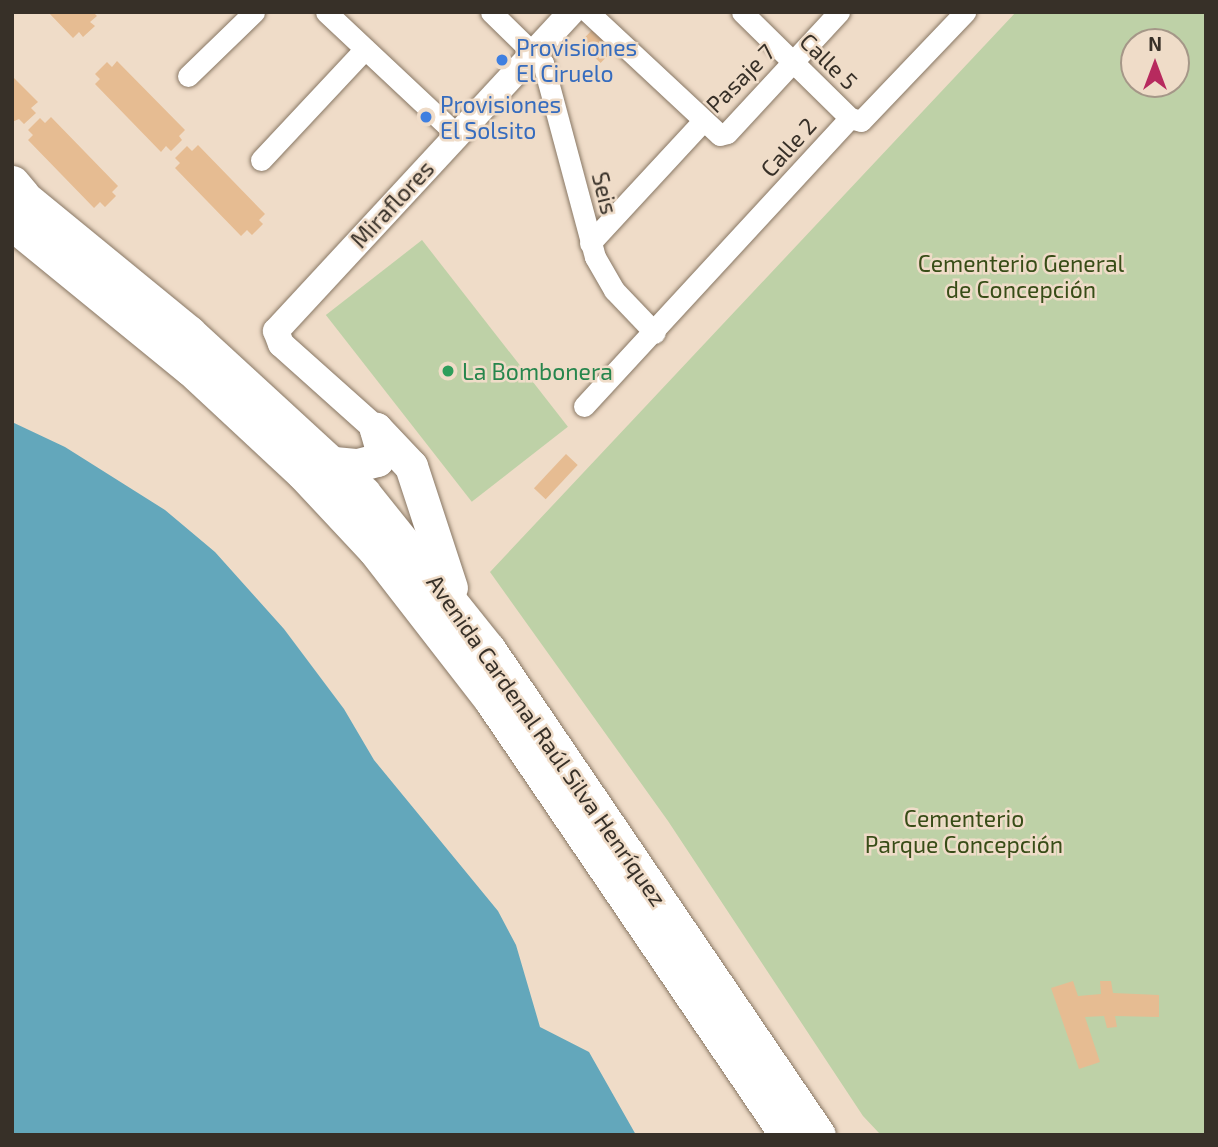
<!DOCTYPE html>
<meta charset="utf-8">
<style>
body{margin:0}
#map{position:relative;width:1218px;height:1147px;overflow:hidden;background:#efdcc8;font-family:"Exo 2",sans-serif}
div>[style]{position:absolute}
.green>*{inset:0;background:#bed1a7;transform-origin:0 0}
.water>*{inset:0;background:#63a7bb}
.building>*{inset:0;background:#e6bc92;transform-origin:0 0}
.roads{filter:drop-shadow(0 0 2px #887764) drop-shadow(0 0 2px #887764)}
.minor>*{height:21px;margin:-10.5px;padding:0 10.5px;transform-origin:10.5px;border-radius:10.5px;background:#fff}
.tertiary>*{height:26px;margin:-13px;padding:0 13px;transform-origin:13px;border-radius:13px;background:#fff}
.primary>*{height:33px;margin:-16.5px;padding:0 16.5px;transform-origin:16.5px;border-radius:16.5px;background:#fff}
.trunk>*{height:35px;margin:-17.5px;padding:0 17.5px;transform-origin:17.5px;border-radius:17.5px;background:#fff}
.dots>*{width:19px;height:19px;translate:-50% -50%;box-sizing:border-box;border:4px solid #efdcc8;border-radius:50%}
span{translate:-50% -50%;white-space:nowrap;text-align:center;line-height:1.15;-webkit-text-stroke:5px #efdcc8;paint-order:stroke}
.shop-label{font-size:23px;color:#366cbe}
.left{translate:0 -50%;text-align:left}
.street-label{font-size:23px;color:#373028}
.park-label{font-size:23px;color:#384d17}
.leisure-label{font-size:23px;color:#27864d}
.frame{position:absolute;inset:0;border:14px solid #373028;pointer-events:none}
.north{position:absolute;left:1120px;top:28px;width:70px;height:70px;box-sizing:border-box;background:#efdcc8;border:2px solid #a59788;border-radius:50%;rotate:0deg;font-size:19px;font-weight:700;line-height:28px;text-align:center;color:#373028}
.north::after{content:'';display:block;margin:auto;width:24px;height:32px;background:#b72a5e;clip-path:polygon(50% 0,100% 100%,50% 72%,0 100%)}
</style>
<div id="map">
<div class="green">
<div style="clip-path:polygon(evenodd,1016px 12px,1206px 12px,1206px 1135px,879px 1133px,863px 1116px,668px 821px,490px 572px,1016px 12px,1134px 42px,1176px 42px,1176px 84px,1134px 84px,1134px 42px)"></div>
<div style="left:422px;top:240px;width:237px;height:122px;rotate:52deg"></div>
</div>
<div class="water">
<div style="clip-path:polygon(12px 422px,65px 447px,165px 510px,215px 552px,284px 629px,344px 709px,374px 760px,498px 911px,516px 945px,540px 1027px,589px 1052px,636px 1135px,12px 1135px)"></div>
</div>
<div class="building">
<div style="clip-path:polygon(48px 12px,93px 12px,97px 16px,90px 22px,95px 26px,83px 37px,79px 32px,73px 38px)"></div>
<div style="left:595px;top:27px;width:29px;height:22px;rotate:44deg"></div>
<div style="clip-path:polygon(117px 61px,185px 130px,179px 136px,182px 140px,171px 151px,166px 146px,161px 152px,95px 84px,100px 79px,95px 74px,107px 62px,112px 67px)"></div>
<div style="clip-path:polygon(12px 76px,38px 102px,31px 108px,36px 113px,24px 124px,19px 119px,12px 122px)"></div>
<div style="clip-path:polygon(51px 117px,118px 186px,112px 192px,116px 196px,105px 207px,100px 202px,94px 208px,28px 140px,33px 135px,28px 130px,40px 118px,45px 123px)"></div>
<div style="clip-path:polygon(198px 145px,265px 214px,259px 220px,263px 224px,252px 235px,247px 230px,241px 236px,175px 168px,180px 163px,175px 158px,187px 146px,192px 151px)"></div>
<div style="left:566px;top:454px;width:16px;height:47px;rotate:43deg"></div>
<div style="clip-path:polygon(1073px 981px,1078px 996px,1101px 994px,1100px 981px,1111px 981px,1113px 993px,1159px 995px,1159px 1017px,1115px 1016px,1117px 1027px,1107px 1028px,1104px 1016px,1085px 1017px,1100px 1062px,1079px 1069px,1051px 988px)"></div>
</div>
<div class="roads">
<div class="minor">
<div style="left:326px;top:12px;width:180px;rotate:43.2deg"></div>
<div style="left:491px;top:12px;width:73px;rotate:44.4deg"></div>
<div style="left:543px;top:63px;width:201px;rotate:75deg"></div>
<div style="left:595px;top:257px;width:38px;rotate:60deg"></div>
<div style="left:614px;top:290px;width:59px;rotate:46.4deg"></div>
<div style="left:588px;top:12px;width:180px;rotate:43deg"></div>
<div style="left:720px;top:135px;width:7px;rotate:-16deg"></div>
<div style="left:727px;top:133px;width:165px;rotate:-47.2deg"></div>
<div style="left:742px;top:12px;width:151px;rotate:44.5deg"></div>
<div style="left:850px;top:118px;width:11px;rotate:15deg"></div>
<div style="left:861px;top:121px;width:151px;rotate:-46.3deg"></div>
<div style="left:188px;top:76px;width:92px;rotate:-44.1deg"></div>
<div style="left:261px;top:160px;width:152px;rotate:-46.9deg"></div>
<div style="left:590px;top:243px;width:165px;rotate:-47.2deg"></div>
<div style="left:584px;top:406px;width:392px;rotate:-47.3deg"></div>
</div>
<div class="tertiary">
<div style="left:376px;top:429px;width:127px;rotate:-138.2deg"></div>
<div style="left:281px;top:344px;width:14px;rotate:-111deg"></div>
<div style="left:276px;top:331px;width:434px;rotate:-47.2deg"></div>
</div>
<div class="primary">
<div style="left:12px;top:187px;width:229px;rotate:39.3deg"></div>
<div style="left:189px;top:332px;width:238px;rotate:42.6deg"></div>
<div style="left:364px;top:493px;width:200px;rotate:51.3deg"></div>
<div style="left:489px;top:649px;width:587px;rotate:55.82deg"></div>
<div style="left:12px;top:224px;width:230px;rotate:39.2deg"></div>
<div style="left:190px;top:369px;width:153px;rotate:42.9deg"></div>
<div style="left:302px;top:473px;width:105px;rotate:46.9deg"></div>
<div style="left:374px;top:550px;width:191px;rotate:52.2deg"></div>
<div style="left:491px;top:701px;width:525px;rotate:55.8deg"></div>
<div style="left:376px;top:429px;width:51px;rotate:46.6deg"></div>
<div style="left:411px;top:466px;width:128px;rotate:71.8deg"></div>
<div style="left:334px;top:463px;width:24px;rotate:5deg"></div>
<div style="left:358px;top:465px;width:20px;rotate:-15deg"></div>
<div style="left:377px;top:460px;width:14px;rotate:-73deg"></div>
<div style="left:381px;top:447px;width:19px;rotate:-106deg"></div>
</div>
<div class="trunk">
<div style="left:12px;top:183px;width:16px;rotate:50deg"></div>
</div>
</div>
<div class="dots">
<div style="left:502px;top:60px;background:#3f7fe0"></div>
<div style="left:426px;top:117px;background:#3f7fe0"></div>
<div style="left:448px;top:371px;background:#2e9e5b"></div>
</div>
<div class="shop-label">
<span class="left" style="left:516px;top:60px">Provisiones<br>El Ciruelo</span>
<span class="left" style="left:440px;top:117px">Provisiones<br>El Solsito</span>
</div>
<div class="street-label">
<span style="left:829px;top:61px;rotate:44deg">Calle 5</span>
<span style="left:740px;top:78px;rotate:-45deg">Pasaje 7</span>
<span style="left:788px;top:147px;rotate:-48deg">Calle 2</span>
<span style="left:605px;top:193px;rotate:76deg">Seis</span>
<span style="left:392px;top:204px;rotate:-47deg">Miraflores</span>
<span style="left:547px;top:740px;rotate:55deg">Avenida Cardenal Raúl Silva Henríquez</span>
</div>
<div class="park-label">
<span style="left:1021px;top:276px">Cementerio General<br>de Concepción</span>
<span style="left:964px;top:831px">Cementerio<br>Parque Concepción</span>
</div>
<div class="leisure-label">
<span class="left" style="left:462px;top:371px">La Bombonera</span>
</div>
<div class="frame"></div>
<div class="north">N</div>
</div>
